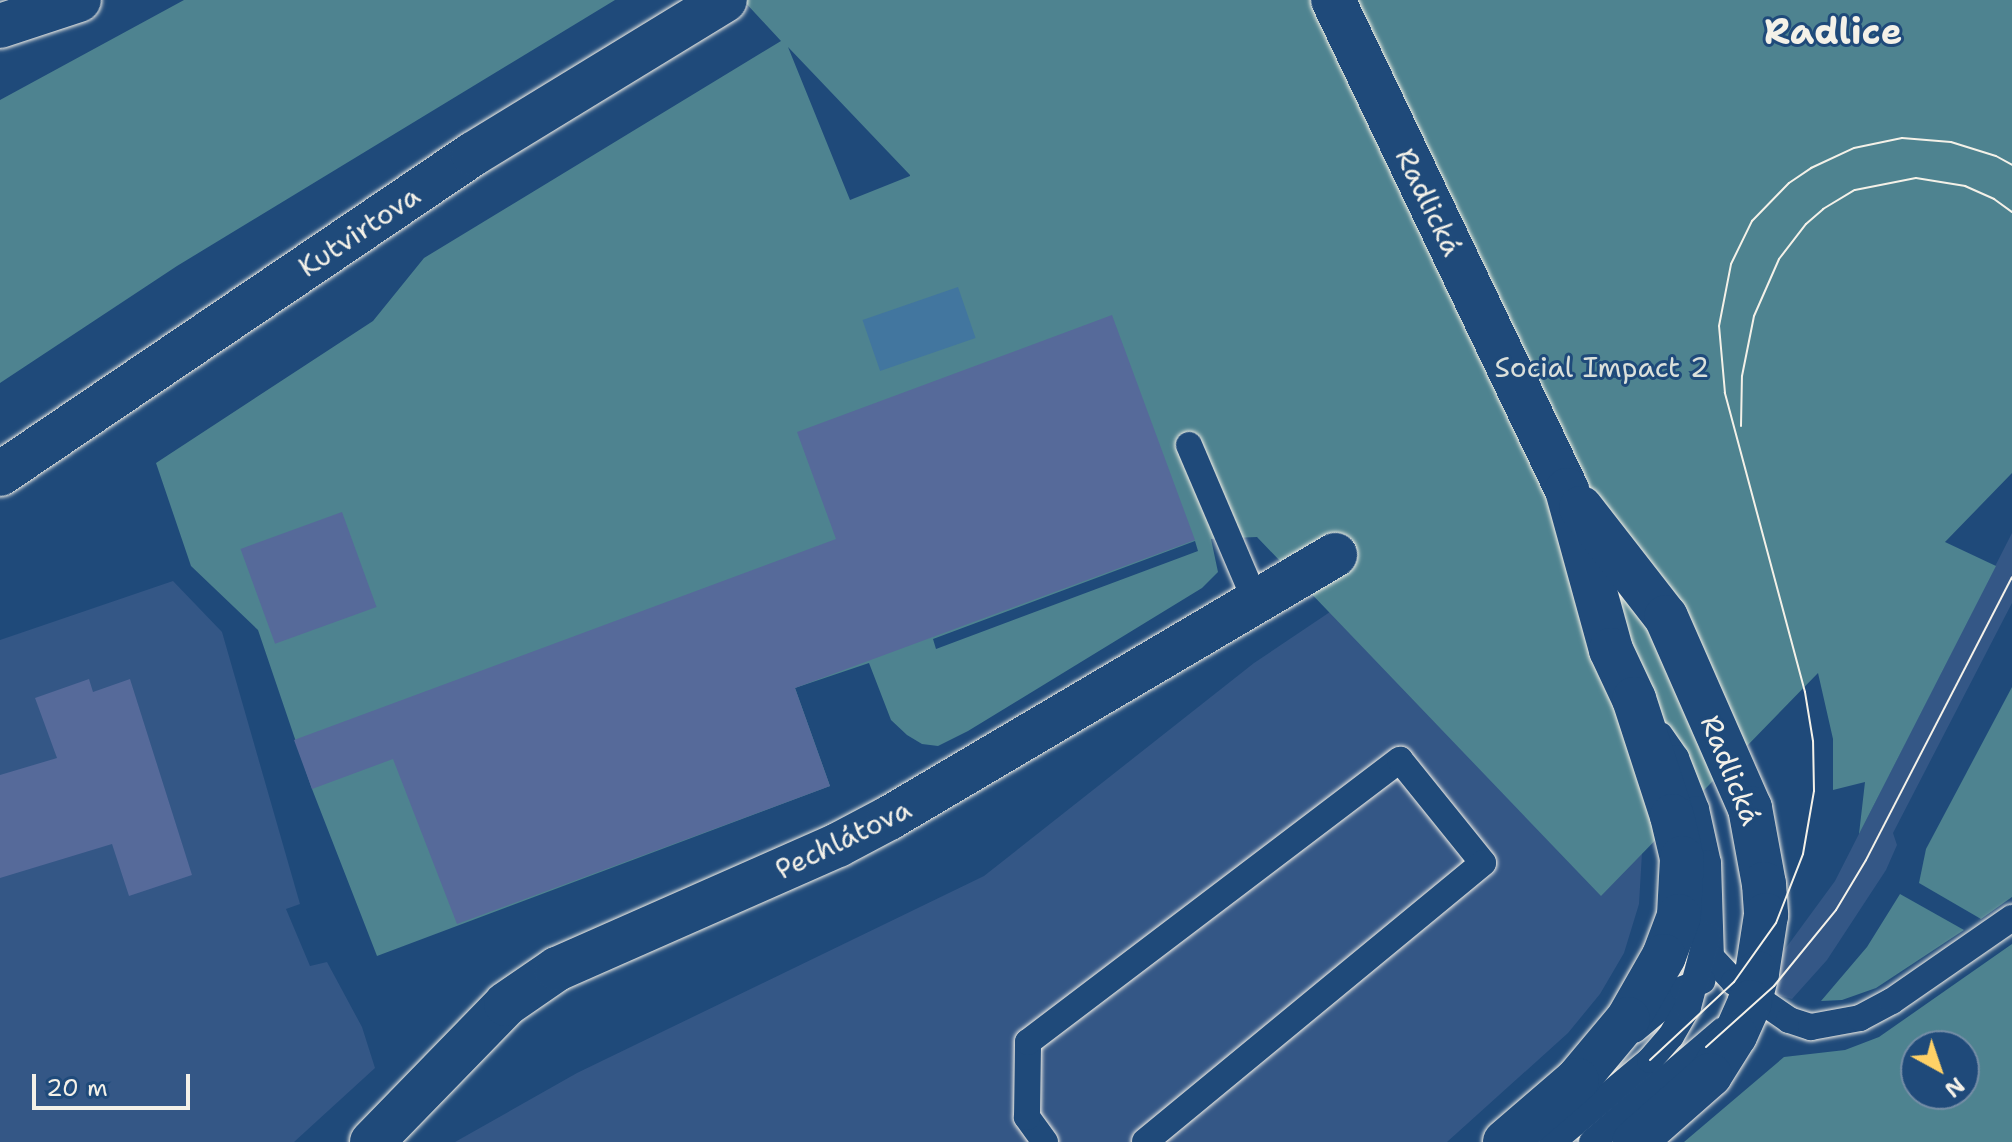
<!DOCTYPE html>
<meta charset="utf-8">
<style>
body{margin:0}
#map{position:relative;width:2012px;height:1142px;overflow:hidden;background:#1f4a7a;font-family:"Shantell Sans",sans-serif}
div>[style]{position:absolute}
.built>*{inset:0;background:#345786}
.green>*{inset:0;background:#4e8390}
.water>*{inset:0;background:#42769f;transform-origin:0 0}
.building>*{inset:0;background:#566a9a;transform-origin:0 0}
.roads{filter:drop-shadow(0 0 2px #f4f1e8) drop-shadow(0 0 2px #f4f1e8)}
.lane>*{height:26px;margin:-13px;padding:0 13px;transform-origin:13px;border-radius:13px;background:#1f4a7a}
.street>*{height:44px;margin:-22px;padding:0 22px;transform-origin:22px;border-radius:22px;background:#1f4a7a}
.secondary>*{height:44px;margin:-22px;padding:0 22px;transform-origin:22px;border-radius:22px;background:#1f4a7a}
.tram>*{height:2px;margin:-1px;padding:0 1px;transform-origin:1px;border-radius:1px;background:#f4f1e8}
span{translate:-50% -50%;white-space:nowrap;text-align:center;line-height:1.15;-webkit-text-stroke:6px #1f4a7a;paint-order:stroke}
.street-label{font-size:28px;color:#f4f1e8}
.park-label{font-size:28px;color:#dbe0db}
.district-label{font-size:36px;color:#f4f1e8;font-weight:700}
.north{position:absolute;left:1900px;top:1030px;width:80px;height:80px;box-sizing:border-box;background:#1f4a7a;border:2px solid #748da6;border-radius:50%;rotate:140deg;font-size:22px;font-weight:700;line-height:32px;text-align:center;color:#f4f1e8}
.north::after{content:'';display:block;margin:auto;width:28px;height:36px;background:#ffd166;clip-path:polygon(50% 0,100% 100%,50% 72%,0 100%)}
.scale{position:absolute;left:32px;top:1074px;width:158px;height:36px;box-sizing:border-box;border:4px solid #f4f1e8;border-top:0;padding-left:10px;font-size:24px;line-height:28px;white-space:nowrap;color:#f4f1e8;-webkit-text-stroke:6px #1f4a7a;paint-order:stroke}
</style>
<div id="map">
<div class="built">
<div style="clip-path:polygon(1458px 526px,1642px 853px,1639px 904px,1624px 953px,1600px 994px,1568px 1033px,1447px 1142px,455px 1142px,577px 1073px,984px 876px,1254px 663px)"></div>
<div style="clip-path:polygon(2012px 533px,2012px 603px,1893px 833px,1897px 845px,1886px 870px,1827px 960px,1792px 999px,1774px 994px,1780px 956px,1835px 881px)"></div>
<div style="clip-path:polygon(173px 581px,222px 632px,300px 904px,286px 909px,310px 966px,327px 962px,362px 1027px,375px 1068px,294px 1142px,0 1142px,0 640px)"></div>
</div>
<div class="green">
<div style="clip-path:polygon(184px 0,615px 0,177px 266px,0 383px,0 100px)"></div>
<div style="clip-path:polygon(evenodd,743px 0,2012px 0,2012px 473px,1945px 542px,1996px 566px,1859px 834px,1865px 782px,1833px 790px,1833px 739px,1818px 673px,1601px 896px,1257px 537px,1211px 539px,1218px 572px,1202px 588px,968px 731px,938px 746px,922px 744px,907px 735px,891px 720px,869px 663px,795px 688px,830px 786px,377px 956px,312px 789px,258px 630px,191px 566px,156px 463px,373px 321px,424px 258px,781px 41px,743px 0,788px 47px,910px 175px,910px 176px,850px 200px,788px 47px,743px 0,1195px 541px,1198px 551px,936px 649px,933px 639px,1195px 541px)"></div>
<div style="clip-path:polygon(2012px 687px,2012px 897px,1981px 919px,1919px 883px,1926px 849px)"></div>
<div style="clip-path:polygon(1900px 894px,1964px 930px,1876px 988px,1842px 1000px,1821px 1001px,1867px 947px)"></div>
<div style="clip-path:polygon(evenodd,2012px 944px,2012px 1142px,1684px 1142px,1784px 1057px,1845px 1050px,1879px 1037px,2012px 944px,1916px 1046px,1964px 1046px,1964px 1094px,1916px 1094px,1916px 1046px)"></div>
</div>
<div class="water">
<div style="left:958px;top:287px;width:54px;height:101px;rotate:71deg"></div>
</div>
<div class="building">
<div style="clip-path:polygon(1112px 315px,1195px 540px,795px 688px,830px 786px,457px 924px,393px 759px,312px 789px,294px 740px,836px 539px,797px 432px)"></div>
<div style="left:342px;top:512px;width:101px;height:108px;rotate:70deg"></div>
<div style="clip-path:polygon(89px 679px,93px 692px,130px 679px,192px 875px,129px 896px,112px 844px,0 878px,0 775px,57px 758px,35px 698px)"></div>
</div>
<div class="roads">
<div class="lane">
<div style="left:1189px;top:445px;width:168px;rotate:66.9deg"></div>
<div style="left:1660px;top:735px;width:28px;rotate:55deg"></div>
<div style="left:1676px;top:758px;width:55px;rotate:68.6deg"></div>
<div style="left:1696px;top:809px;width:55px;rotate:77.5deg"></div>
<div style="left:1708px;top:863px;width:94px;rotate:88.2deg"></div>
<div style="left:1711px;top:957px;width:34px;rotate:47deg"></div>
<div style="left:1734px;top:982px;width:67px;rotate:34.6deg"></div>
<div style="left:1789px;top:1020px;width:23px;rotate:18deg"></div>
<div style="left:1811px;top:1027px;width:50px;rotate:-10.4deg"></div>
<div style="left:1860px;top:1018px;width:36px;rotate:-28deg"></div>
<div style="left:1892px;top:1001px;width:146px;rotate:-34.7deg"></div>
<div style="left:1634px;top:1030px;width:64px;rotate:-39.9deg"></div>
<div style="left:1683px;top:989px;width:21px;rotate:-23deg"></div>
<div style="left:1045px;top:1142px;width:31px;rotate:-126deg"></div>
<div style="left:1027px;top:1117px;width:75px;rotate:-89.2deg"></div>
<div style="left:1028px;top:1042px;width:467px;rotate:-37.2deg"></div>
<div style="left:1400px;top:760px;width:132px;rotate:51.1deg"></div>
<div style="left:1483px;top:863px;width:438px;rotate:140.5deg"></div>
<div style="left:1552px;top:1142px;width:128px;rotate:-39.9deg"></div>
<div style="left:1650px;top:1060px;width:32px;rotate:-49deg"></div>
<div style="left:1671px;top:1036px;width:34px;rotate:-60deg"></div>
<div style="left:1688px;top:1007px;width:74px;rotate:-75.2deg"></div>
<div style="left:1592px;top:1142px;width:172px;rotate:-40.5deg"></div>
</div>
<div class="street">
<div style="left:0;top:26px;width:83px;rotate:-18.2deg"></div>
<div style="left:0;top:474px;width:571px;rotate:-34.08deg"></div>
<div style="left:473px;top:154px;width:295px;rotate:-31.4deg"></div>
<div style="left:372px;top:1142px;width:192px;rotate:-45.8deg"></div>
<div style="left:506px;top:1004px;width:62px;rotate:-34.5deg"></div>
<div style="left:557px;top:969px;width:307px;rotate:-23.8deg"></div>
<div style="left:838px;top:845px;width:58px;rotate:-27.9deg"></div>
<div style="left:889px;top:818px;width:518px;rotate:-30.53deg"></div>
</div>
<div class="secondary">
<div style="left:1333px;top:0;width:543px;rotate:64.47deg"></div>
<div style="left:1567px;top:490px;width:166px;rotate:74.6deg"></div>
<div style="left:1611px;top:650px;width:54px;rotate:64.9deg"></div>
<div style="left:1634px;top:699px;width:123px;rotate:72deg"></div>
<div style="left:1672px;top:816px;width:43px;rotate:76.6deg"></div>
<div style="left:1682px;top:858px;width:58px;rotate:93deg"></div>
<div style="left:1679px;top:916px;width:43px;rotate:110.6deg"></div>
<div style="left:1664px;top:956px;width:73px;rotate:119.7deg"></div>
<div style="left:1628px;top:1019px;width:80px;rotate:129.9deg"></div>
<div style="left:1577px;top:1080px;width:95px;rotate:139.3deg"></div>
<div style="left:1581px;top:508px;width:138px;rotate:52.1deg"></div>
<div style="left:1666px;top:617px;width:209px;rotate:66.3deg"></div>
<div style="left:1750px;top:808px;width:77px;rotate:79.6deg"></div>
<div style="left:1764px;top:884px;width:31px;rotate:86deg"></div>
<div style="left:1766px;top:915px;width:59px;rotate:98.8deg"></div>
<div style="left:1757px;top:973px;width:30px;rotate:104deg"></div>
<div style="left:1750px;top:1002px;width:36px;rotate:114deg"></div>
<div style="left:1735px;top:1035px;width:47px;rotate:122deg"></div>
<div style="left:1710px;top:1075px;width:101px;rotate:138.6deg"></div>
</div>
</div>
<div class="tram">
<div style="left:1741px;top:426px;width:50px;rotate:-88.9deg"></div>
<div style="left:1742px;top:376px;width:61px;rotate:-78.7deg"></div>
<div style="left:1754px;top:316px;width:62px;rotate:-66.3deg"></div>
<div style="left:1779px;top:259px;width:44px;rotate:-52.4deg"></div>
<div style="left:1806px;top:224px;width:23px;rotate:-41deg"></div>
<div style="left:1823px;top:209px;width:37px;rotate:-31deg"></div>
<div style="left:1855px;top:190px;width:62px;rotate:-11.1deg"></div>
<div style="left:1916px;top:178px;width:50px;rotate:9.3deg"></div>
<div style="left:1965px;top:186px;width:32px;rotate:24deg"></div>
<div style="left:1994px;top:199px;width:22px;rotate:36deg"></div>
<div style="left:1706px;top:1047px;width:91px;rotate:-41.9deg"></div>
<div style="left:1774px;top:986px;width:98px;rotate:-50.8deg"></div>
<div style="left:1836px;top:910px;width:58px;rotate:-59deg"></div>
<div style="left:1866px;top:860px;width:318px;rotate:-62.7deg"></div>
<div style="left:1650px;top:1060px;width:115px;rotate:-42.9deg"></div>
<div style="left:1734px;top:982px;width:72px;rotate:-54.6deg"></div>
<div style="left:1776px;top:923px;width:74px;rotate:-68.6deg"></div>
<div style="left:1803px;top:854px;width:64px;rotate:-80.1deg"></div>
<div style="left:1814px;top:791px;width:50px;rotate:-91.1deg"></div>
<div style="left:1813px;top:741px;width:50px;rotate:-99.3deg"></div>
<div style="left:1805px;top:692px;width:310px;rotate:-105deg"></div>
<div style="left:1725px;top:393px;width:67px;rotate:-95.1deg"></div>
<div style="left:1719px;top:326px;width:63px;rotate:-79deg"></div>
<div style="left:1731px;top:264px;width:48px;rotate:-64deg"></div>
<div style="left:1752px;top:221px;width:53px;rotate:-45.8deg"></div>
<div style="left:1789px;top:183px;width:27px;rotate:-34deg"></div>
<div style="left:1811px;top:168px;width:47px;rotate:-24.9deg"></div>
<div style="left:1854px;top:148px;width:49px;rotate:-11.8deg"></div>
<div style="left:1902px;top:138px;width:49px;rotate:4.7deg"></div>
<div style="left:1951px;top:142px;width:47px;rotate:17.3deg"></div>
<div style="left:1996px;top:156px;width:18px;rotate:29deg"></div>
</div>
<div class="street-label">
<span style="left:1429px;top:202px;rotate:64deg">Radlická</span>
<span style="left:359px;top:231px;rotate:-34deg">Kutvirtova</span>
<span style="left:1731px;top:770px;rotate:68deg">Radlická</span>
<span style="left:843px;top:839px;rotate:-26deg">Pechlátova</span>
</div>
<div class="park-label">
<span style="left:1602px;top:367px">Social Impact 2</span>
</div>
<div class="district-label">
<span style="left:1833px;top:32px">Radlice</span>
</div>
<div class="north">N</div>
<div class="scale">20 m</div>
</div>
